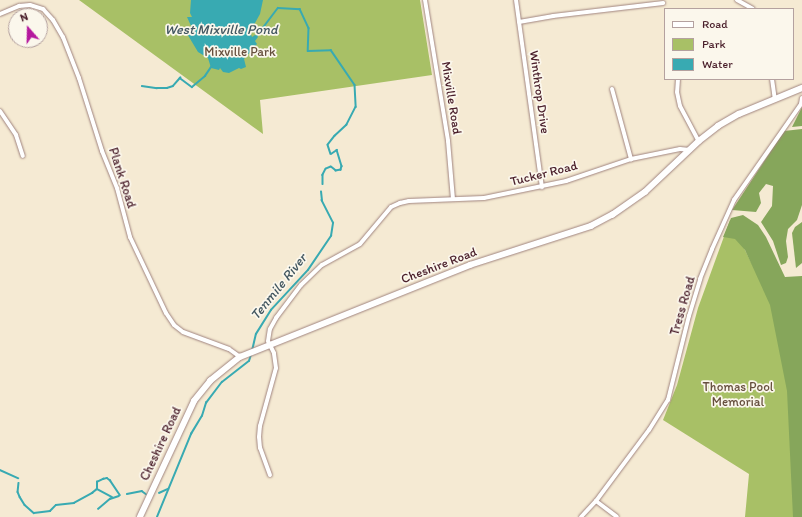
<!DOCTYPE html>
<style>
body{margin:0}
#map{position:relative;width:802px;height:517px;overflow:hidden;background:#f5ead3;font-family:Itim,sans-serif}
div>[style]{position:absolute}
.green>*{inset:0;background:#a8c066}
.forest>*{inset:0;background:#86a65b}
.water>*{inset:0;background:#38aab2}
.stream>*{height:1.5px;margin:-0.75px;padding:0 0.75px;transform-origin:0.75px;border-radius:0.75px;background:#38aab2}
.roads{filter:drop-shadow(0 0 1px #a0847f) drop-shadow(0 0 1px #a0847f)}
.minor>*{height:4px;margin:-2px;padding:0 2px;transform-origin:2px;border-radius:2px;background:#fff}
.major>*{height:5.5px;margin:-2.75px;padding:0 2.75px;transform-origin:2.75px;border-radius:2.75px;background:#fff}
span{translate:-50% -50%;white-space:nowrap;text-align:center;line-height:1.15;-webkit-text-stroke:3.5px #fbf7ec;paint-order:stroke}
.park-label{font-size:13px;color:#664f3d}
.street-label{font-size:13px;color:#4a1f2b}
.water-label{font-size:14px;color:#435761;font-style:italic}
.legend{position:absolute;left:664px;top:8px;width:130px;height:72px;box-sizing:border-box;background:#fbf7ec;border:1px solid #b4a19f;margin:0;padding:5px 7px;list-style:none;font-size:12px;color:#4a1f2b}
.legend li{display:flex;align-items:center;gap:8px;height:20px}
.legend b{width:20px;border:1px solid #b4a19f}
.north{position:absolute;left:8px;top:8px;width:40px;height:40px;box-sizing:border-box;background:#fbf7ec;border:1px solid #b4a19f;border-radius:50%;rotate:340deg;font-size:11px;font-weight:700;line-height:16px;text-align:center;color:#4a1f2b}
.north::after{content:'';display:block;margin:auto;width:14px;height:18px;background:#b5179e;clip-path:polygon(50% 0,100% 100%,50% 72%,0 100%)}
</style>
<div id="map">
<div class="green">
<div style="clip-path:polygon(79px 0,420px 0,432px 75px,260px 100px,263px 134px)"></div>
<div style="clip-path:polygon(730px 220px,797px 354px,802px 517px,745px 517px,749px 474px,663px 420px,677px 385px,698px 308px)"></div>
</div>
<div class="forest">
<div style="clip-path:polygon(802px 107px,802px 126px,792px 127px)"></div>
<div style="clip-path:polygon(802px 129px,802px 205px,797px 220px,788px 229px,786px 241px,788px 257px,786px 263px,781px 265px,773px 241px,761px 222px,772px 206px,773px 186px,766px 184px,759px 193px,761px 203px,756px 212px,732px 210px,784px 131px)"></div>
<div style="clip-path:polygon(743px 215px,758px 225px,766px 237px,785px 277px,802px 276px,802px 517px,793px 517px,787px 391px,770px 305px,745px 250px,735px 239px,723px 237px,731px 218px)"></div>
<div style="clip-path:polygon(802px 222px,802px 263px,796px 268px,792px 233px,795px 227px)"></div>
</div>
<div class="water">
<div style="clip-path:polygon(191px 0,263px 0,260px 14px,250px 32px,252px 37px,255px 35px,258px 37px,255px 41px,257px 44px,244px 59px,246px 67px,241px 69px,239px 68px,229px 73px,223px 72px,220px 68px,219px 70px,211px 68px,208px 58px,198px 52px,186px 32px,189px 33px,191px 26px,187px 17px,192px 17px,190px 13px)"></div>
</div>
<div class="stream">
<div style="left:256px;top:37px;width:36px;rotate:-53deg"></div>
<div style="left:278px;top:8px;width:22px;rotate:3deg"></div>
<div style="left:300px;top:9px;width:21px;rotate:65deg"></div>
<div style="left:309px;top:28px;width:23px;rotate:92deg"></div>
<div style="left:308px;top:51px;width:23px;rotate:-2deg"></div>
<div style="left:331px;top:50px;width:42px;rotate:55.6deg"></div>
<div style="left:355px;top:85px;width:22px;rotate:87deg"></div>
<div style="left:356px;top:107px;width:20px;rotate:117deg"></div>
<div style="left:347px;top:125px;width:16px;rotate:137deg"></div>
<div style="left:335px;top:136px;width:11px;rotate:128deg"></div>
<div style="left:328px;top:145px;width:9px;rotate:72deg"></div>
<div style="left:331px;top:154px;width:7px;rotate:-34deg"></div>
<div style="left:337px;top:150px;width:17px;rotate:73deg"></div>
<div style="left:342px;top:166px;width:4px;rotate:104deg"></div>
<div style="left:341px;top:170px;width:5px;rotate:169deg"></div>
<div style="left:336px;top:171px;width:6px;rotate:-141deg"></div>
<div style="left:331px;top:167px;width:5px;rotate:158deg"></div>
<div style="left:326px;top:169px;width:7px;rotate:117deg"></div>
<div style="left:323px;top:175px;width:9px;rotate:90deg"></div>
<div style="left:142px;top:86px;width:15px;rotate:8deg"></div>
<div style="left:157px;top:88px;width:10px"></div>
<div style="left:167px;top:88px;width:6px;rotate:-18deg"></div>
<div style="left:173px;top:86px;width:11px;rotate:-49deg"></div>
<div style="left:180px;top:78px;width:15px;rotate:37deg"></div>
<div style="left:192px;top:87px;width:17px;rotate:-40deg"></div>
<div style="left:205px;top:76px;width:11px;rotate:-56deg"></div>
<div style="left:252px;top:351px;width:17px;rotate:-77deg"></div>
<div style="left:256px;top:334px;width:28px;rotate:-58deg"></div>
<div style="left:271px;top:310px;width:54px;rotate:-47.2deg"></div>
<div style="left:308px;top:270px;width:41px;rotate:-55.9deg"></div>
<div style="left:331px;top:236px;width:13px;rotate:-81deg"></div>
<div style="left:333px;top:223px;width:25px;rotate:-117deg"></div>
<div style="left:322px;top:201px;width:9px;rotate:-96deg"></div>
<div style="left:0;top:470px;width:20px;rotate:24deg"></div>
<div style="left:19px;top:483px;width:9px;rotate:96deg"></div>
<div style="left:18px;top:492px;width:5px;rotate:68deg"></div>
<div style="left:20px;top:497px;width:9px;rotate:58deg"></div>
<div style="left:25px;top:505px;width:12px;rotate:42deg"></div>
<div style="left:34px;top:513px;width:16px;rotate:-7deg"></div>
<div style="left:50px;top:511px;width:8px;rotate:-45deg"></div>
<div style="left:56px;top:505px;width:18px;rotate:-6deg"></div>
<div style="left:74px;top:503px;width:21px;rotate:-29deg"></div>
<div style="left:92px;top:493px;width:6px;rotate:-39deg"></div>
<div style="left:97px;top:489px;width:7px;rotate:-90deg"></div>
<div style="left:97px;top:482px;width:7px;rotate:-27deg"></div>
<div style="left:103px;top:479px;width:4px;rotate:-14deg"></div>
<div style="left:107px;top:478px;width:4px;rotate:34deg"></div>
<div style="left:110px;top:480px;width:18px;rotate:56deg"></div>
<div style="left:97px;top:489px;width:17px;rotate:28deg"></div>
<div style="left:159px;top:493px;width:10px;rotate:-24deg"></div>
<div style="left:127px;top:494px;width:15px;rotate:-11deg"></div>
<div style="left:142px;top:491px;width:5px;rotate:37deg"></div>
<div style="left:98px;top:509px;width:16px;rotate:-40deg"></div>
<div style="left:110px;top:499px;width:9px;rotate:-18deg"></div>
<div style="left:157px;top:517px;width:90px;rotate:-67.7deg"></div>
<div style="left:191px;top:434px;width:21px;rotate:-59deg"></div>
<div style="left:202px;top:416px;width:14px;rotate:-73deg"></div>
<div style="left:206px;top:403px;width:26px;rotate:-53deg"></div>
<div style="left:222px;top:382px;width:34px;rotate:-38deg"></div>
<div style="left:249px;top:361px;width:6px;rotate:-72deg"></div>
</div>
<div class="roads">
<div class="minor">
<div style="left:425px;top:0;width:143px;rotate:80.7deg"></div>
<div style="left:448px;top:141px;width:58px;rotate:85.1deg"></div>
<div style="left:516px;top:0;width:189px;rotate:82.1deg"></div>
<div style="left:737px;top:0;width:18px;rotate:29deg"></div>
<div style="left:0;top:14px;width:21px;rotate:-23deg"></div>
<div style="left:19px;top:6px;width:11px;rotate:-5deg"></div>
<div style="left:30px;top:5px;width:14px;rotate:17deg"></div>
<div style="left:43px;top:9px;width:15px;rotate:48deg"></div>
<div style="left:53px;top:20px;width:20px;rotate:60deg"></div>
<div style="left:63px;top:37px;width:44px;rotate:68.7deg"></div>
<div style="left:79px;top:78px;width:77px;rotate:72.5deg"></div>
<div style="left:102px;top:151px;width:40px;rotate:68deg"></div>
<div style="left:117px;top:188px;width:51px;rotate:75.1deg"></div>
<div style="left:130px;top:237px;width:84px;rotate:64.7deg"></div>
<div style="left:166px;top:313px;width:14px;rotate:56deg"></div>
<div style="left:174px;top:325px;width:11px;rotate:38deg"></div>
<div style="left:183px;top:332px;width:49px;rotate:20.3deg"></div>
<div style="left:229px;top:349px;width:14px;rotate:36deg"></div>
<div style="left:519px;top:22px;width:35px;rotate:-10deg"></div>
<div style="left:553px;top:16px;width:111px;rotate:-6.7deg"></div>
<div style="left:678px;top:79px;width:13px;rotate:94deg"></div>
<div style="left:677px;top:92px;width:14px;rotate:78deg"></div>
<div style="left:680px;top:106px;width:40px;rotate:62deg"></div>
<div style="left:772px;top:79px;width:21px;rotate:82deg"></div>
<div style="left:612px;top:89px;width:73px;rotate:74.8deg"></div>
<div style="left:0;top:111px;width:29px;rotate:56deg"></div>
<div style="left:16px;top:135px;width:22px;rotate:72deg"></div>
<div style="left:270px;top:475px;width:29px;rotate:-110deg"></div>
<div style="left:260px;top:448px;width:11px;rotate:-95deg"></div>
<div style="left:259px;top:437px;width:11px;rotate:-85deg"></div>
<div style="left:260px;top:426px;width:60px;rotate:-74.6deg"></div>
<div style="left:276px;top:368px;width:15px;rotate:-98deg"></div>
<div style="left:274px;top:353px;width:13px;rotate:-117deg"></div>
<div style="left:268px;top:341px;width:12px;rotate:-81deg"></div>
<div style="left:270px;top:329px;width:13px;rotate:-61deg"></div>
<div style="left:276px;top:318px;width:41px;rotate:-52.9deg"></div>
<div style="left:301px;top:285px;width:29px;rotate:-44deg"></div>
<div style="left:322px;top:265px;width:43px;rotate:-28.9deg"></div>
<div style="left:360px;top:244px;width:48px;rotate:-50deg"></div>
<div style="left:391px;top:207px;width:10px;rotate:-24deg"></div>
<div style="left:400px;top:203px;width:9px;rotate:-13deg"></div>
<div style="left:409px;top:201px;width:75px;rotate:-2.3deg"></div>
<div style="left:484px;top:198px;width:84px;rotate:-11.7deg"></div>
<div style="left:566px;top:181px;width:69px;rotate:-18.7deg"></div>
<div style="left:631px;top:159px;width:50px;rotate:-11.5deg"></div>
<div style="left:680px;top:149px;width:10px;rotate:6deg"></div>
<div style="left:596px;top:501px;width:26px;rotate:37deg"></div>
<div style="left:581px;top:517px;width:22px;rotate:-47deg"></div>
<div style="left:596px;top:501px;width:89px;rotate:-53.3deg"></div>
<div style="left:649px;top:430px;width:36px;rotate:-58deg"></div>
<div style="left:668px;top:400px;width:87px;rotate:-76deg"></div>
<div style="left:689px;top:316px;width:39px;rotate:-73deg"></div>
<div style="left:700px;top:279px;width:32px;rotate:-68deg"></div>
<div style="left:712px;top:249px;width:54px;rotate:-65.8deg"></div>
<div style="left:734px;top:200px;width:117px;rotate:-55.1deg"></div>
<div style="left:801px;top:104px;width:6px;rotate:-81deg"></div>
</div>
<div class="major">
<div style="left:140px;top:517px;width:128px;rotate:-65deg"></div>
<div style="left:194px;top:401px;width:26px;rotate:-51deg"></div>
<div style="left:210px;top:381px;width:38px;rotate:-39deg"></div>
<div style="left:240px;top:357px;width:248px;rotate:-21.8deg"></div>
<div style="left:470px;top:265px;width:127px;rotate:-17.9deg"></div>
<div style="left:591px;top:226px;width:24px;rotate:-28deg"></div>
<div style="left:612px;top:215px;width:40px;rotate:-34.9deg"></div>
<div style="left:645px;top:192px;width:74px;rotate:-43.4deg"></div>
<div style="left:699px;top:141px;width:24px;rotate:-38deg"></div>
<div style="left:718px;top:126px;width:24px;rotate:-30deg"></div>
<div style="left:739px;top:114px;width:68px;rotate:-22.4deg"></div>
</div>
</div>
<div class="park-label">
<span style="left:240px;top:52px">Mixville Park</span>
<span style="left:738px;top:395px">Thomas Pool<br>Memorial</span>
</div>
<div class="street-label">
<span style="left:539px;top:92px;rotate:82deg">Winthrop Drive</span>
<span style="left:451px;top:98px;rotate:81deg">Mixville Road</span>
<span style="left:544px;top:174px;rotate:-14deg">Tucker Road</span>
<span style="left:122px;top:178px;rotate:72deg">Plank Road</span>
<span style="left:439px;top:266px;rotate:-21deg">Cheshire Road</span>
<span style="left:683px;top:306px;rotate:-74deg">Tress Road</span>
<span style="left:161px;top:444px;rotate:-65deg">Cheshire Road</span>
</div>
<div class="water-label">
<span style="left:221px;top:30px">West Mixville Pond</span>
<span style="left:279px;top:287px;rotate:-51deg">Tenmile River</span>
</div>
<ul class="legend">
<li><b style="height:5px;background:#fff"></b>Road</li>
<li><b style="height:11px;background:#a8c066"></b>Park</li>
<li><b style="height:11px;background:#38aab2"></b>Water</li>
</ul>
<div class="north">N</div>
</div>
